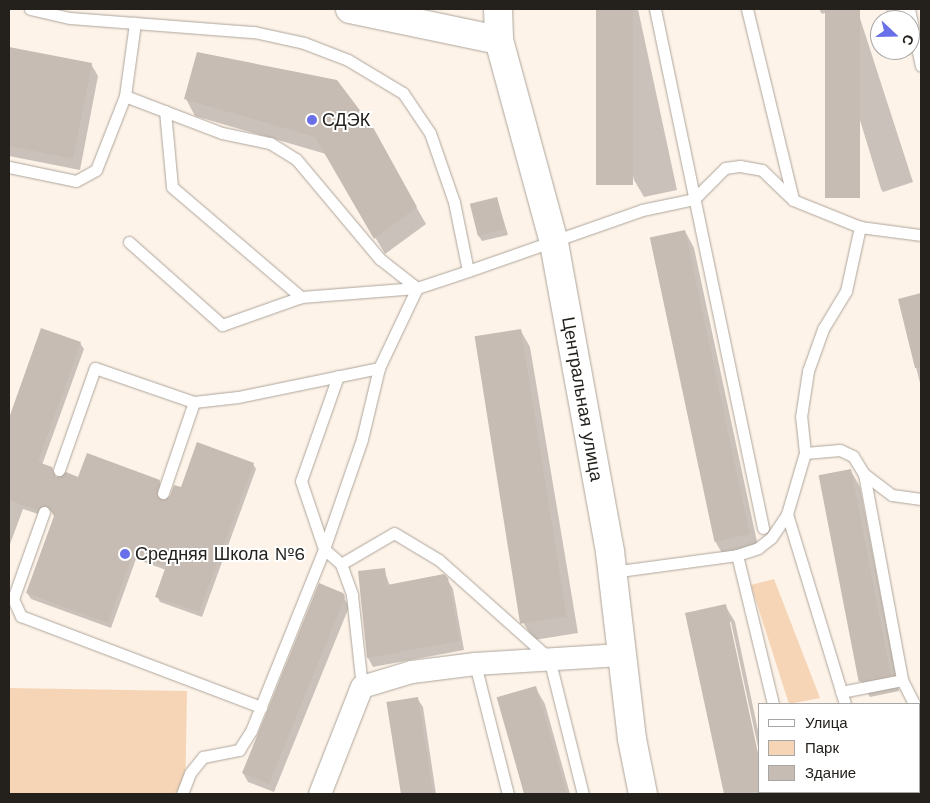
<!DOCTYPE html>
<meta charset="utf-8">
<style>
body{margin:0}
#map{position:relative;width:930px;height:803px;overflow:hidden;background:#fdf3e9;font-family:"Work Sans",sans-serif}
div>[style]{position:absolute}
.green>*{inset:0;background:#f5d5b5;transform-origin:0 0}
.shadow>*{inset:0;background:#0003}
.building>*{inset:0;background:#c6bcb3;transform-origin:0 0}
.roads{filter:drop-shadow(0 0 1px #aea59b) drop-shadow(0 0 1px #aea59b)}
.lane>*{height:11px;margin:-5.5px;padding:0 5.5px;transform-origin:5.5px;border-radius:5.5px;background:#fff}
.street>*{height:22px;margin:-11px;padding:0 11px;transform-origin:11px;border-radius:11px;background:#fff}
.secondary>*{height:28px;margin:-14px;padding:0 14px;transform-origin:14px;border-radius:14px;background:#fff}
.primary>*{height:28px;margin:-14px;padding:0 14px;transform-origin:14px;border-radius:14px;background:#fff}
.dots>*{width:14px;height:14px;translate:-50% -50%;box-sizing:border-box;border:2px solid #fff;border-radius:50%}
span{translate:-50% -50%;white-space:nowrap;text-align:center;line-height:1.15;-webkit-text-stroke:4px #fff;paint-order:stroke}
.poi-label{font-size:18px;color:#24201c}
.left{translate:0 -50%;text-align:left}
.street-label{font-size:18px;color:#24201c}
.frame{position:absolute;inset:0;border:10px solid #24201c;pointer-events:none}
.legend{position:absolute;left:758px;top:703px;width:162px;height:90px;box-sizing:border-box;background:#fff;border:1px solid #a7a6a4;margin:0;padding:6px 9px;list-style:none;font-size:15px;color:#24201c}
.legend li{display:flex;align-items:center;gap:10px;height:25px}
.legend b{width:25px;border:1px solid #a7a6a4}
.north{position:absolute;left:870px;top:10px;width:50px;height:50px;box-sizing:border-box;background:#fff;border:1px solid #a7a6a4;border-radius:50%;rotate:111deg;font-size:14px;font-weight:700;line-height:20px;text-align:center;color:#24201c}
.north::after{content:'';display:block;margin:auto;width:18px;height:22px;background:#686fe8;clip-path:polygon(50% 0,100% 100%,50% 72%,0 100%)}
</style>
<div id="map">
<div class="green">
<div style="clip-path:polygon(774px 579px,820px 698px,789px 704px,751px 585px)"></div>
<div style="left:9px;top:688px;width:178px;height:106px;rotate:1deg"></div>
</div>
<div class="shadow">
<div style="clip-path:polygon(597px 9px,638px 9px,677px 190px,644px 197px,634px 180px)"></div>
<div style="clip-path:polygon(819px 9px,857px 9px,913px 182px,883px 192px,881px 189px,827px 12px,822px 14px)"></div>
<div style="clip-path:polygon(9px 48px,91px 64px,98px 76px,80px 170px,9px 156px)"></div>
<div style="clip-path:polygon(186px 99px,372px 130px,426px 224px,385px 254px,326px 154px,195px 116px)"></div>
<div style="clip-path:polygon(497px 198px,508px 235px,482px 241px,478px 235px)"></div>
<div style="clip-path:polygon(685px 231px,694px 248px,759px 551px,725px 558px,715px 541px)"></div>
<div style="clip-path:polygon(921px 294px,921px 387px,899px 300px)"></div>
<div style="clip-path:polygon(42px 330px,80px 343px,84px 349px,42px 465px,56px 478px,159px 481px,162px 487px,159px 499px,164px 502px,182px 489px,253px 464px,256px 469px,202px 617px,160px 602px,157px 596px,166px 570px,136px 559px,111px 628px,31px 599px,27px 593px,55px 517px,50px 510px,41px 515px,23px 509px,9px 547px,9px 422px)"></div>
<div style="clip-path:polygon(521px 331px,530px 347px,578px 633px,534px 640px,524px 624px)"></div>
<div style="clip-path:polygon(851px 471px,860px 487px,899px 691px,870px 697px,860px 680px)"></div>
<div style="clip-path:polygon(384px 570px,390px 586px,447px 579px,453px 589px,464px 650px,373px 667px,368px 658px)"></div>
<div style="clip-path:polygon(342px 594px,349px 607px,274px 792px,248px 782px,243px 773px)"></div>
<div style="clip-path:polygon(725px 605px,735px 622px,759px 735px,759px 752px,731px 622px,728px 622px,759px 792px,765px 794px,725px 794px,687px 614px)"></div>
<div style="clip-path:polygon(535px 687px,545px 704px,570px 794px,524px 794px,498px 698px)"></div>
<div style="clip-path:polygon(417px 698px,423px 707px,436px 794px,402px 794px,387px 703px)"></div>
<div style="clip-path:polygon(919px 748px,921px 794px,906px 794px,905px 792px,919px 792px)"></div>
</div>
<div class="building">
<div style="left:596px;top:9px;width:37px;height:176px"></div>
<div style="left:825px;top:9px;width:35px;height:189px"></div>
<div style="clip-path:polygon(9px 47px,92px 63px,73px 159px,9px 146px)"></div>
<div style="clip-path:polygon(197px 52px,337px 80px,374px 129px,417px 207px,374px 239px,315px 137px,184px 99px)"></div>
<div style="left:497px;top:197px;width:33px;height:28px;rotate:76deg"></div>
<div style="left:685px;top:230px;width:311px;height:36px;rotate:78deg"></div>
<div style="clip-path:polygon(921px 293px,921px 368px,915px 368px,898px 299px)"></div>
<div style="clip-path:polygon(41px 328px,81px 342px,38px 462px,52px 467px,56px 477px,66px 472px,78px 477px,87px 453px,160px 480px,156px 495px,164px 500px,170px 496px,174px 485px,181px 487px,197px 442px,254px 463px,199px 612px,155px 597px,166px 566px,133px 554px,108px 623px,26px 593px,54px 516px,47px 505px,37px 510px,9px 500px,9px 418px)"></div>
<div style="left:521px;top:329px;width:291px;height:47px;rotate:81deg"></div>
<div style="left:851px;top:469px;width:210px;height:33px;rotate:79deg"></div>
<div style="clip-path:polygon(385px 568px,387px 585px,444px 574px,448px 578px,460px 641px,367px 658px,358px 571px)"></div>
<div style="clip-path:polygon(319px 583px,343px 593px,345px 597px,269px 784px,242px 773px)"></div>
<div style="clip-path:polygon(726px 604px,759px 758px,759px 794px,724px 794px,685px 613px)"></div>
<div style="left:536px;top:686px;width:112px;height:41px;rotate:74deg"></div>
<div style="left:418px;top:697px;width:98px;height:32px;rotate:81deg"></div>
</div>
<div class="roads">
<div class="lane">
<div style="left:30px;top:9px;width:41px;rotate:12.7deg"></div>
<div style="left:70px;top:18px;width:185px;rotate:4.4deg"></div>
<div style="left:254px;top:32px;width:51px;rotate:12.4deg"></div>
<div style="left:304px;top:43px;width:47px;rotate:21.1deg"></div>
<div style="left:348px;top:60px;width:64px;rotate:31deg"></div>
<div style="left:403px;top:93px;width:48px;rotate:56deg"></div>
<div style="left:430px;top:133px;width:73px;rotate:70.8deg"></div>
<div style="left:454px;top:202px;width:70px;rotate:78.5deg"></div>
<div style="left:468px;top:271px;width:184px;rotate:-19.3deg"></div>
<div style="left:642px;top:210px;width:53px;rotate:-11.9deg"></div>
<div style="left:694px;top:199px;width:44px;rotate:-45deg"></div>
<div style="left:725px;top:168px;width:15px;rotate:-8deg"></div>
<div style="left:740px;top:166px;width:22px;rotate:10deg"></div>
<div style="left:762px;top:170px;width:43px;rotate:44.1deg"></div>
<div style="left:793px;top:200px;width:72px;rotate:21.9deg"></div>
<div style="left:860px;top:227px;width:62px;rotate:7.5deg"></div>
<div style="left:655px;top:9px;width:530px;rotate:78.24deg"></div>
<div style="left:747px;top:9px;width:195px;rotate:76.4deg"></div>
<div style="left:909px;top:9px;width:58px;rotate:78.1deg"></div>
<div style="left:893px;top:12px;width:13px;rotate:-13deg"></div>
<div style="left:125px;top:96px;width:104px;rotate:20.9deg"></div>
<div style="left:222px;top:133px;width:49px;rotate:11.8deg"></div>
<div style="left:270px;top:143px;width:31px;rotate:32deg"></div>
<div style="left:296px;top:159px;width:131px;rotate:50deg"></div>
<div style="left:380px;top:259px;width:47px;rotate:38.1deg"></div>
<div style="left:165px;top:111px;width:76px;rotate:84.7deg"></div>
<div style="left:172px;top:187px;width:170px;rotate:40.5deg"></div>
<div style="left:301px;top:297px;width:116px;rotate:-4.4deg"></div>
<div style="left:9px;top:167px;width:68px;rotate:11.8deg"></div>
<div style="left:76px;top:181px;width:23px;rotate:-29deg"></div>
<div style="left:96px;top:170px;width:79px;rotate:-68.6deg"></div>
<div style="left:125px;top:96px;width:74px;rotate:-82.2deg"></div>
<div style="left:129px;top:242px;width:125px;rotate:41.7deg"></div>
<div style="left:222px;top:325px;width:84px;rotate:-19.5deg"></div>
<div style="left:338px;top:376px;width:111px;rotate:109.4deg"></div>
<div style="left:301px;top:481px;width:72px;rotate:71.3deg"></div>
<div style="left:324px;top:549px;width:23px;rotate:41deg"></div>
<div style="left:341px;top:564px;width:33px;rotate:70deg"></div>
<div style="left:352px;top:595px;width:93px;rotate:83.8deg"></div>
<div style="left:805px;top:453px;width:35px;rotate:-5deg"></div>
<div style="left:840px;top:450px;width:14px;rotate:25deg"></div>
<div style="left:853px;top:456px;width:21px;rotate:59deg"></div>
<div style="left:864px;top:474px;width:35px;rotate:37deg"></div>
<div style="left:892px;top:495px;width:29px;rotate:8deg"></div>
<div style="left:59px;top:470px;width:108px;rotate:-70.6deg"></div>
<div style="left:95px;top:368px;width:105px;rotate:19deg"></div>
<div style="left:864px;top:474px;width:209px;rotate:79.5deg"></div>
<div style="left:902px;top:680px;width:27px;rotate:63deg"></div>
<div style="left:163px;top:493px;width:96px;rotate:-71.2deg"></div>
<div style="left:194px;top:402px;width:44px;rotate:-6.5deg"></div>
<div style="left:238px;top:397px;width:144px;rotate:-11.6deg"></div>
<div style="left:44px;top:512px;width:92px;rotate:109.6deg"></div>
<div style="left:13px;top:599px;width:19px;rotate:65deg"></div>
<div style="left:21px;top:616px;width:257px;rotate:20.8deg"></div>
<div style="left:787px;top:514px;width:199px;rotate:73deg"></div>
<div style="left:737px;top:555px;width:153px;rotate:76.4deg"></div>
<div style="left:341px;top:564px;width:61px;rotate:-30.3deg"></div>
<div style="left:394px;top:533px;width:52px;rotate:31deg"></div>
<div style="left:439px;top:560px;width:147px;rotate:41.7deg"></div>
<div style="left:549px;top:658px;width:140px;rotate:76deg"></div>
<div style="left:612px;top:572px;width:126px;rotate:-7.7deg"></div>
<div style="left:737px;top:555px;width:22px;rotate:-18deg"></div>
<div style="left:758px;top:548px;width:16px;rotate:-38deg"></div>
<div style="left:771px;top:538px;width:29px;rotate:-56deg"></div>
<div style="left:787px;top:514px;width:64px;rotate:-73.6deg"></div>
<div style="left:805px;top:453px;width:36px;rotate:-96deg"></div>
<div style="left:801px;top:417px;width:47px;rotate:-81.3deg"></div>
<div style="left:808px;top:371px;width:45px;rotate:-70.3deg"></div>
<div style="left:823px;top:329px;width:44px;rotate:-58.8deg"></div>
<div style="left:846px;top:291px;width:66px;rotate:-77.7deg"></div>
<div style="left:475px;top:664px;width:134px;rotate:75.8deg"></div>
<div style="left:841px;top:692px;width:62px;rotate:-11.1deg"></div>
<div style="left:919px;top:714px;width:5px;rotate:68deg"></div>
<div style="left:798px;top:792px;width:2px;rotate:90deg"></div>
<div style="left:882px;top:792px;width:3px;rotate:45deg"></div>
<div style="left:182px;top:794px;width:22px;rotate:-69deg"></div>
<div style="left:190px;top:773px;width:21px;rotate:-51deg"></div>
<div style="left:203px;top:757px;width:37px;rotate:-11deg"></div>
<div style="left:239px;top:750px;width:22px;rotate:-58deg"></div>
<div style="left:251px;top:731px;width:196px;rotate:-68.1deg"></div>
<div style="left:324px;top:549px;width:116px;rotate:-70.9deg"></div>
<div style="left:362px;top:439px;width:73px;rotate:-76.5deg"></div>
<div style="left:379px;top:368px;width:89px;rotate:-64.6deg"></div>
<div style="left:417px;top:288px;width:54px;rotate:-18.4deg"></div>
</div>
<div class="street">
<div style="left:320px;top:794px;width:115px;rotate:-68.6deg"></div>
<div style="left:362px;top:687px;width:52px;rotate:-16.7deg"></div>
<div style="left:412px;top:672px;width:64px;rotate:-7.2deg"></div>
<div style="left:475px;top:664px;width:146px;rotate:-3.5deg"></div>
</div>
<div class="secondary">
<div style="left:498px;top:9px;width:31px;rotate:88deg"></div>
</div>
<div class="primary">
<div style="left:350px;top:9px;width:152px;rotate:11.8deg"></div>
<div style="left:499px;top:40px;width:210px;rotate:74.8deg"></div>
<div style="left:554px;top:243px;width:314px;rotate:79.7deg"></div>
<div style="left:610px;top:552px;width:188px;rotate:83.3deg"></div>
<div style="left:632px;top:739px;width:56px;rotate:78.7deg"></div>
</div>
</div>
<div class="dots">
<div style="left:312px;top:120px;background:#686fe8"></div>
<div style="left:125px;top:554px;background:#686fe8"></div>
</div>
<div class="poi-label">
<span class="left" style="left:322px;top:120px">СДЭК</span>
<span class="left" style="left:135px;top:554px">Средняя Школа №6</span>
</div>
<div class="street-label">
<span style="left:582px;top:399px;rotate:80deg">Центральная улица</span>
</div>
<div class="frame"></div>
<ul class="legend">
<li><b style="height:6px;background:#fff"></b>Улица</li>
<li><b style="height:14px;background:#f5d5b5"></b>Парк</li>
<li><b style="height:14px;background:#c6bcb3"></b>Здание</li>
</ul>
<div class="north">С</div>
</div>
